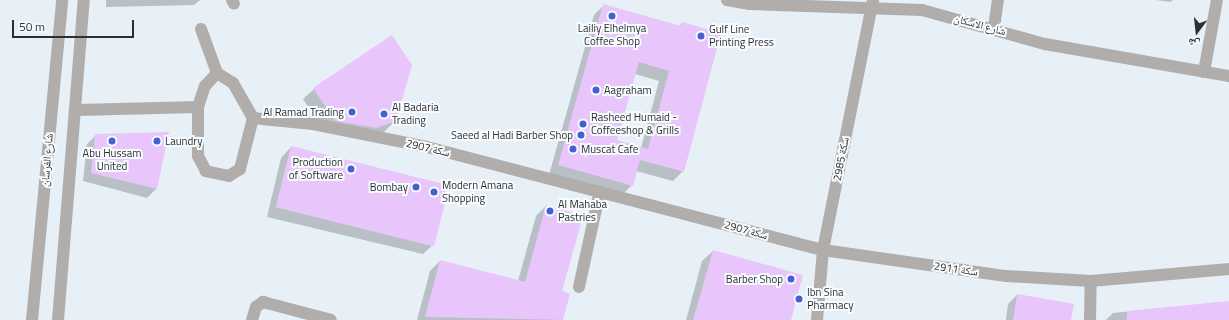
<!DOCTYPE html>
<meta charset="utf-8">
<style>
body{margin:0}
#map{position:relative;width:1229px;height:320px;overflow:hidden;background:#e7eff7;font-family:"Titillium Web","Noto Naskh Arabic",sans-serif}
div>[style]{position:absolute}
.shadow>*{inset:0;background:#0003}
.building>*{inset:0;background:#e8c5fa;transform-origin:0 0}
.minor>*{height:12px;margin:-6px;padding:0 6px;transform-origin:6px;border-radius:6px;background:#b1adaa}
.dots>*{width:11px;height:11px;translate:-50% -50%;box-sizing:border-box;border:2px solid #f8fcff;border-radius:50%}
span{translate:-50% -50%;white-space:nowrap;text-align:center;line-height:1.15;-webkit-text-stroke:4px #f8fcff;paint-order:stroke}
.street-label{font-size:11px;color:#2c2f32}
.poi-label{font-size:11px;color:#2c2f32}
.left{translate:0 -50%;text-align:left}
.right{translate:-100% -50%;text-align:right}
.north{position:absolute;left:1177px;top:12px;width:40px;height:40px;-webkit-text-stroke:3px #f8fcff;paint-order:stroke;rotate:195deg;font-size:11px;font-weight:700;line-height:16px;text-align:center;color:#2c2f32}
.north::after{content:'';display:block;margin:auto;width:14px;height:18px;background:#2c2f32;clip-path:polygon(50% 0,100% 100%,50% 72%,0 100%)}
.scale{position:absolute;left:12px;top:20px;width:122px;height:18px;box-sizing:border-box;border:2px solid #2c2f32;border-top:0;padding-left:5px;font-size:12px;line-height:14px;white-space:nowrap;color:#2c2f32;-webkit-text-stroke:3px #f8fcff;paint-order:stroke}
</style>
<div id="map">
<div class="shadow">
<div style="clip-path:polygon(106px 0,200px 0,194px 5px,106px 7px)"></div>
<div style="clip-path:polygon(1156px 0,1173px 0,1170px 2px)"></div>
<div style="clip-path:polygon(evenodd,604px 5px,679px 26px,682px 23px,683px 171px,673px 181px,636px 171px,632px 185px,622px 195px,549px 175px,594px 15px,604px 5px,635px 74px,659px 81px,641px 148px,616px 141px,635px 74px)"></div>
<div style="clip-path:polygon(314px 89px,395px 121px,384px 132px,365px 139px,324px 131px,303px 99px)"></div>
<div style="clip-path:polygon(168px 133px,156px 189px,147px 198px,83px 181px,87px 144px,96px 135px)"></div>
<div style="clip-path:polygon(291px 147px,434px 244px,423px 254px,267px 217px,281px 158px)"></div>
<div style="clip-path:polygon(546px 206px,561px 292px,569px 294px,562px 320px,417px 320px,430px 271px,440px 261px,518px 281px,536px 216px)"></div>
<div style="clip-path:polygon(713px 251px,790px 320px,686px 320px,702px 261px)"></div>
<div style="clip-path:polygon(1017px 295px,1070px 320px,1006px 320px,1008px 304px)"></div>
<div style="clip-path:polygon(1229px 302px,1229px 320px,1106px 320px,1113px 313px)"></div>
</div>
<div class="building">
<div style="clip-path:polygon(evenodd,603px 4px,681px 26px,682px 22px,721px 33px,684px 172px,640px 160px,633px 186px,558px 165px,603px 4px,639px 62px,669px 71px,648px 149px,617px 140px,639px 62px)"></div>
<div style="clip-path:polygon(392px 35px,412px 65px,396px 121px,376px 128px,335px 121px,313px 88px)"></div>
<div style="clip-path:polygon(169px 132px,157px 189px,91px 173px,95px 134px)"></div>
<div style="left:291px;top:146px;width:163px;height:63px;rotate:14deg"></div>
<div style="clip-path:polygon(546px 205px,583px 216px,562px 291px,570px 294px,563px 320px,425px 317px,440px 260px,525px 282px)"></div>
<div style="clip-path:polygon(713px 250px,803px 275px,791px 320px,693px 320px)"></div>
<div style="clip-path:polygon(1017px 294px,1074px 304px,1071px 320px,1013px 320px)"></div>
<div style="clip-path:polygon(1229px 301px,1229px 320px,1127px 320px,1127px 311px)"></div>
</div>
<div class="minor">
<div style="left:232px;top:0;width:4px;rotate:63deg"></div>
<div style="left:727px;top:0;width:23px;rotate:10deg"></div>
<div style="left:750px;top:4px;width:172px;rotate:2deg"></div>
<div style="left:922px;top:10px;width:128px;rotate:15.5deg"></div>
<div style="left:1045px;top:44px;width:187px;rotate:9.9deg"></div>
<div style="left:994px;top:28px;width:28px;rotate:-82deg"></div>
<div style="left:201px;top:29px;width:47px;rotate:70deg"></div>
<div style="left:1204px;top:72px;width:73px;rotate:-79.8deg"></div>
<div style="left:217px;top:73px;width:19px;rotate:32deg"></div>
<div style="left:233px;top:83px;width:40px;rotate:60.3deg"></div>
<div style="left:253px;top:118px;width:53px;rotate:104.3deg"></div>
<div style="left:240px;top:169px;width:13px;rotate:148deg"></div>
<div style="left:229px;top:176px;width:24px;rotate:-168deg"></div>
<div style="left:206px;top:171px;width:17px;rotate:-118deg"></div>
<div style="left:198px;top:156px;width:49px;rotate:-90deg"></div>
<div style="left:198px;top:107px;width:22px;rotate:-72deg"></div>
<div style="left:205px;top:86px;width:18px;rotate:-47deg"></div>
<div style="left:77px;top:110px;width:121px;rotate:-1.4deg"></div>
<div style="left:253px;top:118px;width:60px;rotate:5.7deg"></div>
<div style="left:313px;top:124px;width:116px;rotate:11.4deg"></div>
<div style="left:427px;top:147px;width:409px;rotate:14.6deg"></div>
<div style="left:823px;top:250px;width:185px;rotate:8.1deg"></div>
<div style="left:1006px;top:276px;width:85px;rotate:3.4deg"></div>
<div style="left:1091px;top:281px;width:139px;rotate:-5deg"></div>
<div style="left:579px;top:287px;width:98px;rotate:-77.7deg"></div>
<div style="left:32px;top:320px;width:321px;rotate:-84.6deg"></div>
<div style="left:58px;top:320px;width:321px;rotate:-85.4deg"></div>
<div style="left:252px;top:320px;width:14px;rotate:-73deg"></div>
<div style="left:256px;top:307px;width:9px;rotate:-36deg"></div>
<div style="left:263px;top:302px;width:70px;rotate:14.8deg"></div>
<div style="left:817px;top:320px;width:70px;rotate:-85.1deg"></div>
<div style="left:823px;top:250px;width:255px;rotate:-78.7deg"></div>
<div style="left:1090px;top:320px;width:39px;rotate:-89deg"></div>
</div>
<div class="dots">
<div style="left:612px;top:16px;background:#4460d3"></div>
<div style="left:701px;top:36px;background:#4460d3"></div>
<div style="left:596px;top:90px;background:#4460d3"></div>
<div style="left:352px;top:112px;background:#4460d3"></div>
<div style="left:384px;top:114px;background:#4460d3"></div>
<div style="left:583px;top:124px;background:#4460d3"></div>
<div style="left:581px;top:135px;background:#4460d3"></div>
<div style="left:112px;top:141px;background:#4460d3"></div>
<div style="left:157px;top:141px;background:#4460d3"></div>
<div style="left:573px;top:149px;background:#4460d3"></div>
<div style="left:351px;top:169px;background:#4460d3"></div>
<div style="left:416px;top:187px;background:#4460d3"></div>
<div style="left:434px;top:192px;background:#4460d3"></div>
<div style="left:550px;top:211px;background:#4460d3"></div>
<div style="left:791px;top:279px;background:#4460d3"></div>
<div style="left:799px;top:299px;background:#4460d3"></div>
</div>
<div class="street-label">
<span style="left:980px;top:25px;rotate:15deg">شارع الاسكان</span>
<span style="left:428px;top:148px;rotate:13deg">سكة 2907</span>
<span style="left:841px;top:159px;rotate:-79deg">سكة 2985</span>
<span style="left:47px;top:160px;rotate:-85deg">شارع الفرسان</span>
<span style="left:746px;top:230px;rotate:15deg">سكة 2907</span>
<span style="left:956px;top:269px;rotate:8deg">سكة 2911</span>
</div>
<div class="poi-label">
<span style="left:612px;top:35px">Lailiy Elhelmya<br>Coffee Shop</span>
<span class="left" style="left:709px;top:36px">Gulf Line<br>Printing Press</span>
<span class="left" style="left:604px;top:90px">Aagraham</span>
<span class="left" style="left:392px;top:114px">Al Badaria<br>Trading</span>
<span class="right" style="left:344px;top:112px">Al Ramad Trading</span>
<span class="left" style="left:591px;top:124px">Rasheed Humaid -<br>Coffeeshop &amp; Grills</span>
<span class="right" style="left:573px;top:135px">Saeed al Hadi Barber Shop</span>
<span class="left" style="left:165px;top:141px">Laundry</span>
<span class="left" style="left:581px;top:149px">Muscat Cafe</span>
<span style="left:112px;top:160px">Abu Hussam<br>United</span>
<span class="right" style="left:343px;top:169px">Production<br>of Software</span>
<span class="left" style="left:442px;top:192px">Modern Amana<br>Shopping</span>
<span class="right" style="left:408px;top:187px">Bombay</span>
<span class="left" style="left:558px;top:211px">Al Mahaba<br>Pastries</span>
<span class="right" style="left:783px;top:279px">Barber Shop</span>
<span class="left" style="left:807px;top:299px">Ibn Sina<br>Pharmacy</span>
</div>
<div class="north">ش</div>
<div class="scale">50 m</div>
</div>
